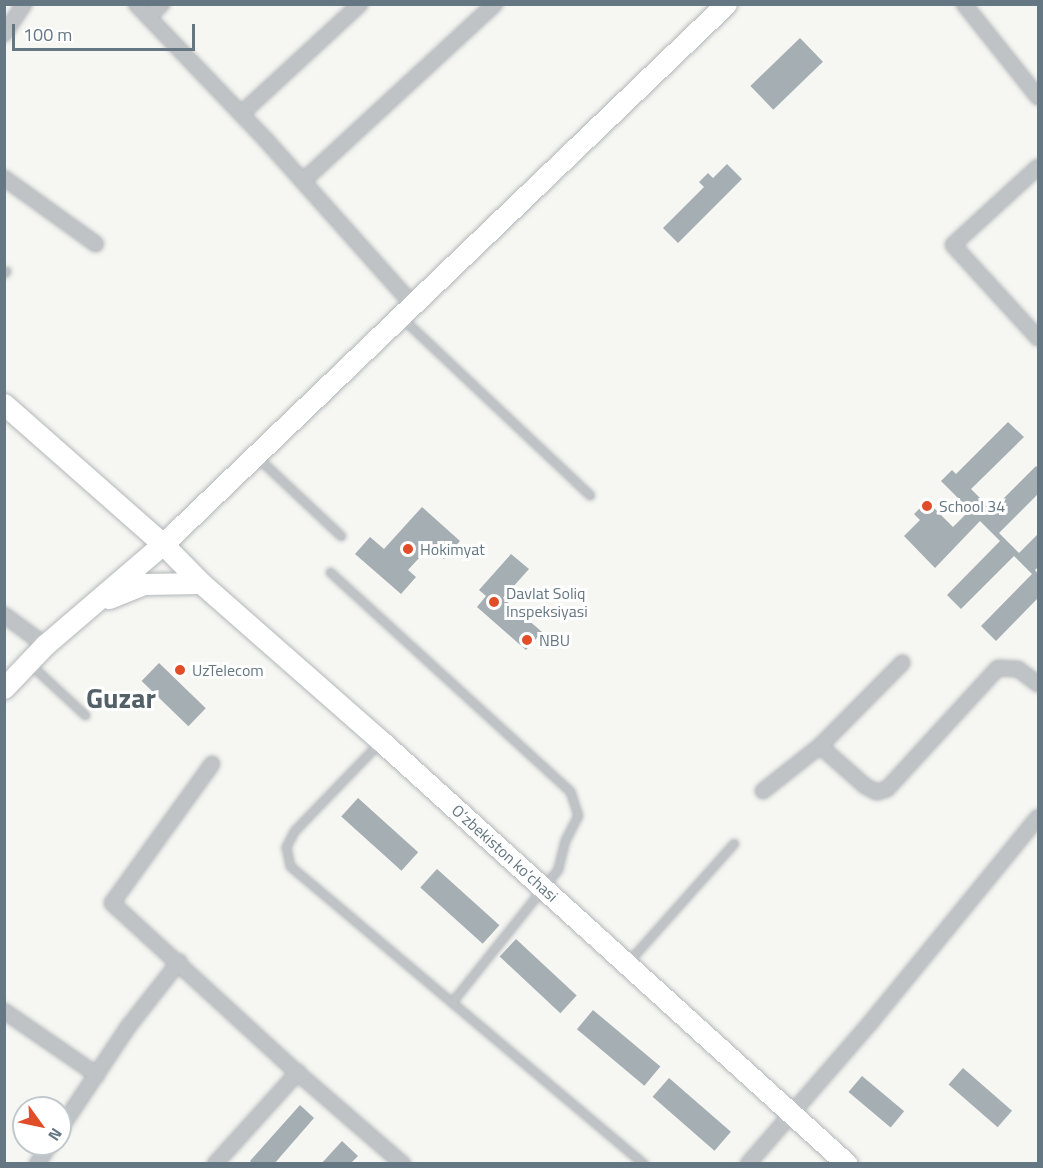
<!DOCTYPE html>
<meta charset="utf-8">
<style>
body{margin:0}
#map{position:relative;width:1043px;height:1168px;overflow:hidden;background:#f6f6f2;font-family:"Titillium Web",sans-serif}
div>[style]{position:absolute}
.building>*{inset:0;background:#a5aeb3;transform-origin:0 0}
.roads{filter:drop-shadow(0 0 2px #b2b7ba) drop-shadow(0 0 2px #b2b7ba)}
.lane>*{height:7px;margin:-3.5px;padding:0 3.5px;transform-origin:3.5px;border-radius:3.5px;background:#bfc3c6}
.street>*{height:14px;margin:-7px;padding:0 7px;transform-origin:7px;border-radius:7px;background:#bfc3c6}
.primary>*{height:21px;margin:-10.5px;padding:0 10.5px;transform-origin:10.5px;border-radius:10.5px;background:#fff}
.dots>*{width:16px;height:16px;translate:-50% -50%;box-sizing:border-box;border:3px solid #fff;border-radius:50%}
span{translate:-50% -50%;white-space:nowrap;text-align:center;line-height:1.15;-webkit-text-stroke:6px #fff;paint-order:stroke}
.poi-label{font-size:16px;color:#657783}
.left{translate:0 -50%;text-align:left}
.street-label{font-size:16px;color:#657783}
.town-label{font-size:28px;color:#536068;font-weight:700}
.frame{position:absolute;inset:0;border:6px solid #657783;pointer-events:none}
.north{position:absolute;left:12px;top:1096px;width:60px;height:60px;box-sizing:border-box;background:#fff;border:2px solid #c1c9cd;border-radius:50%;rotate:123deg;font-size:16px;font-weight:700;line-height:24px;text-align:center;color:#657783}
.north::after{content:'';display:block;margin:auto;width:21px;height:27px;background:#e14d28;clip-path:polygon(50% 0,100% 100%,50% 72%,0 100%)}
.scale{position:absolute;left:12px;top:24px;width:183px;height:27px;box-sizing:border-box;border:3px solid #657783;border-top:0;padding-left:8px;font-size:18px;line-height:21px;white-space:nowrap;color:#657783;-webkit-text-stroke:4px #fff;paint-order:stroke}
</style>
<div id="map">
<div class="building">
<div style="left:800px;top:38px;width:33px;height:69px;rotate:46deg"></div>
<div style="clip-path:polygon(727px 164px,742px 179px,678px 243px,663px 228px,704px 187px,699px 182px,708px 173px,713px 178px)"></div>
<div style="clip-path:polygon(1008px 422px,1024px 437px,971px 489px,992px 510px,1036px 466px,1038px 468px,1038px 494px,999px 533px,1019px 553px,1038px 534px,1038px 567px,1035px 570px,1038px 574px,1038px 598px,996px 641px,981px 626px,1032px 574px,1014px 556px,961px 609px,947px 595px,1000px 541px,980px 521px,935px 568px,904px 536px,920px 520px,914px 514px,927px 501px,953px 527px,970px 510px,941px 481px,952px 470px,956px 474px)"></div>
<div style="clip-path:polygon(422px 507px,460px 541px,444px 559px,430px 546px,408px 570px,416px 577px,401px 594px,355px 554px,370px 537px,384px 549px)"></div>
<div style="clip-path:polygon(511px 554px,529px 569px,503px 598px,542px 632px,526px 650px,477px 607px,486px 596px,479px 590px)"></div>
<div style="left:159px;top:663px;width:65px;height:25px;rotate:44deg"></div>
<div style="left:358px;top:798px;width:81px;height:25px;rotate:42deg"></div>
<div style="left:437px;top:869px;width:84px;height:25px;rotate:42deg"></div>
<div style="left:516px;top:939px;width:83px;height:24px;rotate:43deg"></div>
<div style="left:593px;top:1010px;width:88px;height:25px;rotate:40deg"></div>
<div style="left:963px;top:1068px;width:65px;height:22px;rotate:41deg"></div>
<div style="left:862px;top:1076px;width:55px;height:21px;rotate:40deg"></div>
<div style="left:669px;top:1078px;width:82px;height:25px;rotate:41deg"></div>
<div style="clip-path:polygon(300px 1105px,314px 1118px,274px 1164px,253px 1164px,250px 1161px)"></div>
<div style="clip-path:polygon(342px 1141px,358px 1156px,350px 1164px,321px 1164px)"></div>
</div>
<div class="roads">
<div class="lane">
<div style="left:4px;top:273px;width:3px;rotate:-45deg"></div>
<div style="left:402px;top:318px;width:258px;rotate:43.3deg"></div>
<div style="left:257px;top:457px;width:115px;rotate:43.2deg"></div>
<div style="left:330px;top:572px;width:325px;rotate:42.4deg"></div>
<div style="left:570px;top:791px;width:25px;rotate:72deg"></div>
<div style="left:578px;top:815px;width:28px;rotate:117deg"></div>
<div style="left:565px;top:840px;width:30px;rotate:104deg"></div>
<div style="left:558px;top:869px;width:170px;rotate:128.6deg"></div>
<div style="left:30px;top:664px;width:75px;rotate:42.8deg"></div>
<div style="left:379px;top:743px;width:122px;rotate:134deg"></div>
<div style="left:294px;top:831px;width:18px;rotate:117deg"></div>
<div style="left:286px;top:847px;width:19px;rotate:78deg"></div>
<div style="left:290px;top:866px;width:463px;rotate:40.1deg"></div>
<div style="left:628px;top:962px;width:159px;rotate:-48.3deg"></div>
</div>
<div class="street">
<div style="left:136px;top:4px;width:188px;rotate:46.3deg"></div>
<div style="left:266px;top:140px;width:221px;rotate:48.3deg"></div>
<div style="left:964px;top:4px;width:119px;rotate:51.5deg"></div>
<div style="left:148px;top:17px;width:19px;rotate:-43deg"></div>
<div style="left:4px;top:34px;width:36px;rotate:-56deg"></div>
<div style="left:241px;top:114px;width:162px;rotate:-42.7deg"></div>
<div style="left:1038px;top:167px;width:115px;rotate:137.5deg"></div>
<div style="left:953px;top:245px;width:126px;rotate:47.6deg"></div>
<div style="left:4px;top:178px;width:113px;rotate:35.7deg"></div>
<div style="left:303px;top:181px;width:261px;rotate:-42.7deg"></div>
<div style="left:4px;top:615px;width:51px;rotate:36.2deg"></div>
<div style="left:820px;top:746px;width:60px;rotate:41.6deg"></div>
<div style="left:865px;top:786px;width:13px;rotate:27deg"></div>
<div style="left:877px;top:792px;width:10px;rotate:-17deg"></div>
<div style="left:887px;top:789px;width:164px;rotate:-47.5deg"></div>
<div style="left:998px;top:668px;width:20px;rotate:3deg"></div>
<div style="left:1018px;top:669px;width:25px;rotate:37deg"></div>
<div style="left:212px;top:764px;width:171px;rotate:125.7deg"></div>
<div style="left:112px;top:903px;width:244px;rotate:42.5deg"></div>
<div style="left:292px;top:1068px;width:147px;rotate:40.9deg"></div>
<div style="left:763px;top:791px;width:73px;rotate:-38.3deg"></div>
<div style="left:820px;top:746px;width:117px;rotate:-45.3deg"></div>
<div style="left:4px;top:1011px;width:113px;rotate:34.5deg"></div>
<div style="left:60px;top:1129px;width:123px;rotate:-56.3deg"></div>
<div style="left:128px;top:1027px;width:83px;rotate:-51.9deg"></div>
<div style="left:37px;top:1164px;width:24px;rotate:-57deg"></div>
<div style="left:215px;top:1164px;width:124px;rotate:-47.9deg"></div>
<div style="left:748px;top:1164px;width:188px;rotate:-49.1deg"></div>
<div style="left:871px;top:1022px;width:264px;rotate:-50.8deg"></div>
</div>
<div class="primary">
<div style="left:4px;top:404px;width:212px;rotate:41.4deg"></div>
<div style="left:163px;top:544px;width:54px;rotate:45.7deg"></div>
<div style="left:201px;top:583px;width:240px;rotate:41.3deg"></div>
<div style="left:381px;top:741px;width:629px;rotate:42.23deg"></div>
<div style="left:109px;top:598px;width:38px;rotate:-22deg"></div>
<div style="left:144px;top:584px;width:57px;rotate:-1deg"></div>
<div style="left:4px;top:688px;width:59px;rotate:-46.4deg"></div>
<div style="left:45px;top:645px;width:155px;rotate:-40.6deg"></div>
<div style="left:163px;top:544px;width:780px;rotate:-43.81deg"></div>
</div>
</div>
<div class="dots">
<div style="left:927px;top:506px;background:#e14d28"></div>
<div style="left:408px;top:549px;background:#e14d28"></div>
<div style="left:494px;top:602px;background:#e14d28"></div>
<div style="left:527px;top:640px;background:#e14d28"></div>
<div style="left:180px;top:670px;background:#e14d28"></div>
</div>
<div class="poi-label">
<span class="left" style="left:939px;top:506px">School 34</span>
<span class="left" style="left:420px;top:549px">Hokimyat</span>
<span class="left" style="left:506px;top:602px">Davlat Soliq<br>Inspeksiyasi</span>
<span class="left" style="left:539px;top:640px">NBU</span>
<span class="left" style="left:192px;top:670px">UzTelecom</span>
</div>
<div class="street-label">
<span style="left:505px;top:853px;rotate:42deg">O‘zbekiston ko‘chasi</span>
</div>
<div class="town-label">
<span style="left:121px;top:698px">Guzar</span>
</div>
<div class="frame"></div>
<div class="north">N</div>
<div class="scale">100 m</div>
</div>
